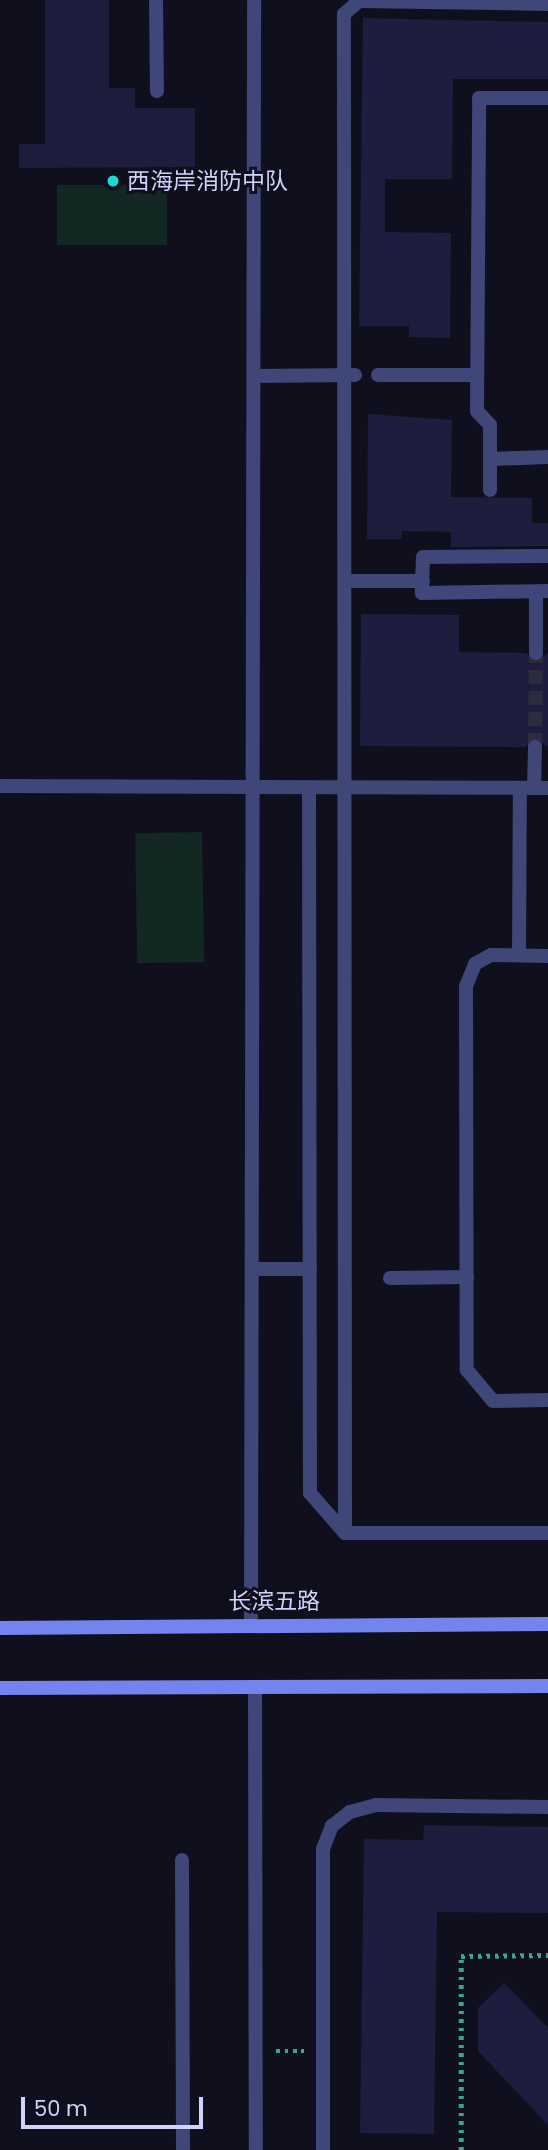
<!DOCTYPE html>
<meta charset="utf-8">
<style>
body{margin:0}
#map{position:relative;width:548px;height:2150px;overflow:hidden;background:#0f0f1e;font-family:Poppins,"Noto Sans SC",sans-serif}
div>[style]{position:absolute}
.green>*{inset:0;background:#132723;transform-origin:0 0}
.building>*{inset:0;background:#1e1d3d}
.street-tunnel>*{height:14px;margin-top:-7px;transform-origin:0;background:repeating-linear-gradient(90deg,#2c2c3f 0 14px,transparent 0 21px)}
.path>*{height:4.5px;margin-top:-2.25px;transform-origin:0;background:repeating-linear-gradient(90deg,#3ba48c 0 3.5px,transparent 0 8.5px)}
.lane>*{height:14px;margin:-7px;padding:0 7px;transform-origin:7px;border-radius:7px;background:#3f4678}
.street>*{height:14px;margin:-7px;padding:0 7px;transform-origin:7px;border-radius:7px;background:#3f4678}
.secondary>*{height:14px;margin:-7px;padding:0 7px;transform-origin:7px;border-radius:7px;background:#7384ef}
.dots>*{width:19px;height:19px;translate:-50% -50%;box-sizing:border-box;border:4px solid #0f0f1e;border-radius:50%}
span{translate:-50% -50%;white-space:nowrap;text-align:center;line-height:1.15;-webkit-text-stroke:6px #0f0f1e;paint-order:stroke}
.poi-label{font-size:23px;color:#d1d3fa}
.left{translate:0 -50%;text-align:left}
.street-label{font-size:23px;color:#d1d3fa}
.scale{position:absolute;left:21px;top:2097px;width:182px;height:32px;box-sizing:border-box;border:4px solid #d1d3fa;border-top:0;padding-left:9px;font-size:21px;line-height:24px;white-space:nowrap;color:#d1d3fa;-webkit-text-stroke:5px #0f0f1e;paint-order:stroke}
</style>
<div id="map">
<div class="green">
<div style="left:167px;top:185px;width:60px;height:110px;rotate:90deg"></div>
<div style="left:202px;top:832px;width:130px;height:67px;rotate:89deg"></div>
</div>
<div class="building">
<div style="clip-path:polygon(45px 0,109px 0,109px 88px,135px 88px,135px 108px,195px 108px,195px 167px,19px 168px,19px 144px,45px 144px)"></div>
<div style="clip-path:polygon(363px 18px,548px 22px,548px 79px,453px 79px,452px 179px,385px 179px,385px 232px,451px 233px,450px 338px,409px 337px,409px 326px,359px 326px)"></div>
<div style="clip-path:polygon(368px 414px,452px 420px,451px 497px,532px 498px,532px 523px,548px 523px,548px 546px,451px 547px,451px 532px,402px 531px,402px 539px,367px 539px)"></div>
<div style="clip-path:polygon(361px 614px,459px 615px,459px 652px,526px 653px,535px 663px,548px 653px,548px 748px,535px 737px,525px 747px,360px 746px)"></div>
<div style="clip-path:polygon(424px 1825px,548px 1827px,548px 1913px,437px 1912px,434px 2134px,360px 2133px,364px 1839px,423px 1840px)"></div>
<div style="clip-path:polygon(504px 1983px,548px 2028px,548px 2125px,478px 2051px,478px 2008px)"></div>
</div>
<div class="street-tunnel">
<div style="left:535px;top:747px;width:94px;rotate:-89.4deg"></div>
</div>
<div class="path">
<div style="left:276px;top:2051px;width:28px"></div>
<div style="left:461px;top:2150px;width:194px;rotate:-90deg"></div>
<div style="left:461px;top:1956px;width:87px;rotate:-0.7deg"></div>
</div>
<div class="lane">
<div style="left:156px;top:0;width:91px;rotate:89.4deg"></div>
</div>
<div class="street">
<div style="left:378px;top:375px;width:98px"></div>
<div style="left:255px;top:376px;width:100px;rotate:-0.6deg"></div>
<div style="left:490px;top:459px;width:58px;rotate:-2deg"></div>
<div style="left:490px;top:490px;width:65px;rotate:-90deg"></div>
<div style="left:490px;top:425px;width:19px;rotate:-133deg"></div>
<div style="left:477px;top:411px;width:313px;rotate:-89.6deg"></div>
<div style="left:479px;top:98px;width:69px"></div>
<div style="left:548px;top:556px;width:125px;rotate:179.5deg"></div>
<div style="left:423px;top:557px;width:36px;rotate:92deg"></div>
<div style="left:422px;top:593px;width:126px;rotate:-0.9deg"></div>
<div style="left:345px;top:581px;width:78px"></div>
<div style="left:536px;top:592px;width:61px;rotate:90deg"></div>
<div style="left:0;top:786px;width:548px;rotate:0.21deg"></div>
<div style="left:309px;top:788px;width:705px;rotate:89.92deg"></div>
<div style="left:310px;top:1493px;width:53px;rotate:48.8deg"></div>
<div style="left:345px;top:1533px;width:203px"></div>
<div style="left:534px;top:788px;width:41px;rotate:-88.6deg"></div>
<div style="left:519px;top:955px;width:167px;rotate:-89.7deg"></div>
<div style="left:548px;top:956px;width:57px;rotate:-179deg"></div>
<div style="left:491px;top:955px;width:18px;rotate:151deg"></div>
<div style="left:475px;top:964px;width:24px;rotate:112deg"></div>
<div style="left:466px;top:986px;width:384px;rotate:89.9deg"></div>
<div style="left:467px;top:1370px;width:40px;rotate:50deg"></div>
<div style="left:493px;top:1401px;width:55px;rotate:-1deg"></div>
<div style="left:253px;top:1269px;width:57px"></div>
<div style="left:390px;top:1278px;width:77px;rotate:-0.7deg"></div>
<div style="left:345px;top:1533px;width:1519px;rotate:-90.04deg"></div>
<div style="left:344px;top:14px;width:20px;rotate:-41deg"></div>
<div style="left:359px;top:1px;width:189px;rotate:0.9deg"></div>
<div style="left:251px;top:1624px;width:1624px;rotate:-89.89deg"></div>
<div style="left:255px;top:1689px;width:461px;rotate:89.9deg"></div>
<div style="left:182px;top:1860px;width:290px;rotate:89.8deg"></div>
<div style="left:323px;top:2150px;width:301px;rotate:-90deg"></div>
<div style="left:323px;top:1849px;width:25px;rotate:-69deg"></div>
<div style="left:332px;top:1826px;width:23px;rotate:-38deg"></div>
<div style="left:350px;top:1812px;width:27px;rotate:-15deg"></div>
<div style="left:376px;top:1805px;width:172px;rotate:0.7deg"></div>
</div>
<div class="secondary">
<div style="left:0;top:1628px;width:548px;rotate:-0.42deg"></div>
<div style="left:0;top:1688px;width:548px;rotate:-0.21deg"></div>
</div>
<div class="dots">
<div style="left:113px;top:181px;background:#1addd0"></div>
</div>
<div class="poi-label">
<span class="left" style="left:127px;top:181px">西海岸消防中队</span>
</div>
<div class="street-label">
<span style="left:274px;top:1601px">长滨五路</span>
</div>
<div class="scale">50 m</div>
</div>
